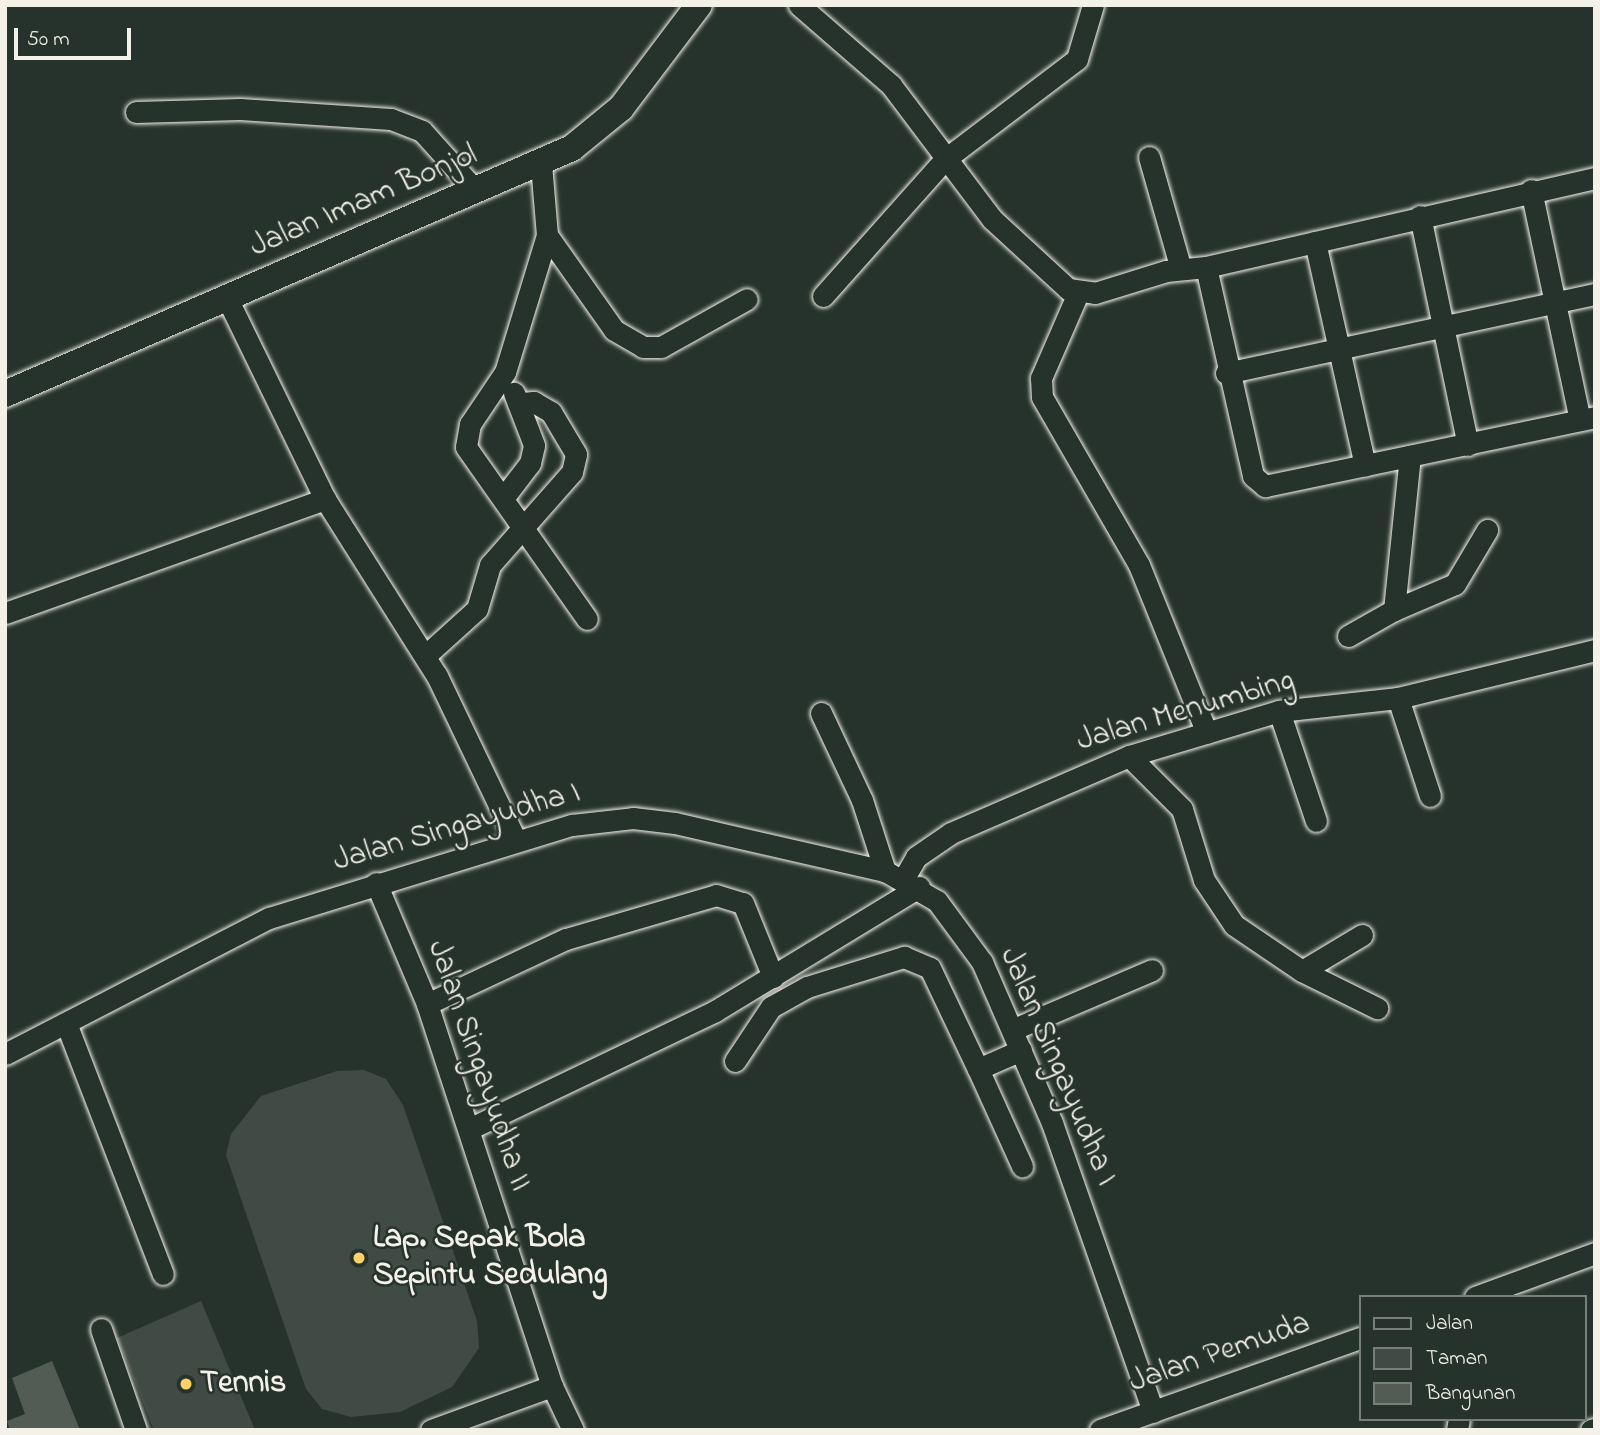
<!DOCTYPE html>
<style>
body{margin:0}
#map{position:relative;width:1600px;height:1435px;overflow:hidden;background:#26332d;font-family:"Indie Flower",sans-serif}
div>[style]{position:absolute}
.green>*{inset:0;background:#414b45}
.building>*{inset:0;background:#525c55}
.roads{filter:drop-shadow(0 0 2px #f4f1e8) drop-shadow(0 0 2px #f4f1e8)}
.minor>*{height:21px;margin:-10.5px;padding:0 10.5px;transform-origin:10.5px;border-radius:10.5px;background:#26332d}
.major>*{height:26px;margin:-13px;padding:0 13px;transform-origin:13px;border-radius:13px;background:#26332d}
.dots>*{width:19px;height:19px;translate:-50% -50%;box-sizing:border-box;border:4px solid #26332d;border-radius:50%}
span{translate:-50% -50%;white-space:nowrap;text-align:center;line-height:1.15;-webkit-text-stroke:5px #26332d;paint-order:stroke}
.street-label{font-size:32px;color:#f4f1e8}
.poi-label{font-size:32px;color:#f4f1e8;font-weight:700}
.left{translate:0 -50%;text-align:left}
.frame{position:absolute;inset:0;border:7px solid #f4f1e8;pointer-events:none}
.legend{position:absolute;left:1359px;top:1295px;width:228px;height:126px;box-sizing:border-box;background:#26332d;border:2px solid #787f78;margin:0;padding:9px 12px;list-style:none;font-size:21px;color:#f4f1e8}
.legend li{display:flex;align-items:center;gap:14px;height:35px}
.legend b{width:35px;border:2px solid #787f78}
.scale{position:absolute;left:14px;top:28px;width:117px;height:32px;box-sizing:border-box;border:4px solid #f4f1e8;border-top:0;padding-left:9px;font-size:21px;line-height:24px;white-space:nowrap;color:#f4f1e8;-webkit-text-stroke:5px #26332d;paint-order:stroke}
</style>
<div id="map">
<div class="green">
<div style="clip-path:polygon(364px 1070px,386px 1079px,403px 1105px,477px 1321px,479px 1348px,452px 1387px,400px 1412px,351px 1417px,322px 1409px,306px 1389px,226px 1155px,231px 1134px,261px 1096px,337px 1071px)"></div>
<div style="clip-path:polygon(201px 1301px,255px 1430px,154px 1430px,117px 1338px)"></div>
</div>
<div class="building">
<div style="clip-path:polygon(52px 1361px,80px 1430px,10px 1430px,7px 1421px,25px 1414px,12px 1378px)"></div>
</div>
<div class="roads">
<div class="minor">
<div style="left:799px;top:5px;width:122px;rotate:41deg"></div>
<div style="left:891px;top:85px;width:168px;rotate:53deg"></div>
<div style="left:992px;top:219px;width:103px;rotate:42.6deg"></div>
<div style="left:1068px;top:289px;width:27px;rotate:8deg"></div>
<div style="left:1095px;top:293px;width:74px;rotate:-17.2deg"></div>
<div style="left:1166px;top:271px;width:40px;rotate:-5.7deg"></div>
<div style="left:1206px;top:267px;width:214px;rotate:77.3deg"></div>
<div style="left:1253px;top:476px;width:16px;rotate:40deg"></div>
<div style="left:1265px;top:486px;width:337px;rotate:-11.8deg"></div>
<div style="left:136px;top:112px;width:104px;rotate:-1.7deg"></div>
<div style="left:240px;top:109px;width:151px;rotate:3.8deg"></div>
<div style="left:391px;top:119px;width:33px;rotate:21deg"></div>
<div style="left:422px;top:131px;width:81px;rotate:48deg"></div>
<div style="left:1149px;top:157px;width:116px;rotate:74.1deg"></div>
<div style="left:541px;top:164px;width:71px;rotate:85.2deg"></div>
<div style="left:547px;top:235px;width:143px;rotate:107deg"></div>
<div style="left:505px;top:372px;width:63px;rotate:123.9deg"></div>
<div style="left:470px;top:424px;width:23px;rotate:100deg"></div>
<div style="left:466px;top:447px;width:210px;rotate:54.9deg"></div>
<div style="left:1531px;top:190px;width:235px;rotate:78deg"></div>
<div style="left:1420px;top:216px;width:234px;rotate:78.2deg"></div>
<div style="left:547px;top:235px;width:116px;rotate:54.8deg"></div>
<div style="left:614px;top:330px;width:34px;rotate:30deg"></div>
<div style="left:643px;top:347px;width:18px"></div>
<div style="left:661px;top:347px;width:98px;rotate:-29.2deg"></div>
<div style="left:1315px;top:242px;width:229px;rotate:77.4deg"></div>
<div style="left:1206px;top:267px;width:399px;rotate:-12.9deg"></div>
<div style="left:1078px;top:293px;width:93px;rotate:113.5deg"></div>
<div style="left:1041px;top:378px;width:19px;rotate:87deg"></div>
<div style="left:1042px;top:397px;width:194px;rotate:60deg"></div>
<div style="left:1139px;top:565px;width:181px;rotate:68deg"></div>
<div style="left:226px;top:296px;width:226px;rotate:64deg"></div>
<div style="left:325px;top:499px;width:209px;rotate:57.7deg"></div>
<div style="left:437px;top:676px;width:183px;rotate:64.4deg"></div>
<div style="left:823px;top:296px;width:182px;rotate:-48.3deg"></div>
<div style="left:944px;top:160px;width:167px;rotate:-37.2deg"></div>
<div style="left:1077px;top:59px;width:56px;rotate:-73.5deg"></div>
<div style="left:1226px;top:373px;width:377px;rotate:-12.1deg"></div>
<div style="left:504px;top:497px;width:43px;rotate:-52.6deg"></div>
<div style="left:530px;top:463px;width:18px;rotate:-77deg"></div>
<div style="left:534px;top:445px;width:56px;rotate:-111deg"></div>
<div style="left:1394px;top:610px;width:66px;rotate:-23.1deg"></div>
<div style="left:1455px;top:584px;width:63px;rotate:-59.3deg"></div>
<div style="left:5px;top:613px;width:340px;rotate:-19.6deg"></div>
<div style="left:1348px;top:636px;width:53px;rotate:-29.5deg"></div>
<div style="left:1394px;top:610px;width:155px;rotate:-84.1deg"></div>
<div style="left:425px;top:656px;width:70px;rotate:-42.1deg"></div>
<div style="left:477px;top:609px;width:46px;rotate:-73.5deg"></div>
<div style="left:490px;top:565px;width:124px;rotate:-48.6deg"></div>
<div style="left:572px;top:472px;width:18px;rotate:-77deg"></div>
<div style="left:576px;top:454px;width:49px;rotate:-120.8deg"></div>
<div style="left:551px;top:412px;width:20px;rotate:-150deg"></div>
<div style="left:534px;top:402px;width:16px;rotate:176deg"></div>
<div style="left:1398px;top:698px;width:103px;rotate:71.9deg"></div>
<div style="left:1279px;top:711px;width:116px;rotate:71.4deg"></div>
<div style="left:821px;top:713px;width:96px;rotate:64.8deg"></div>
<div style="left:862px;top:800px;width:75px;rotate:72.1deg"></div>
<div style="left:1129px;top:756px;width:75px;rotate:45deg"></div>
<div style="left:1182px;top:809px;width:74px;rotate:72.8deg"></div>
<div style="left:1204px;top:880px;width:54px;rotate:56.3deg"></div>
<div style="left:1234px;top:925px;width:82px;rotate:34.1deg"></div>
<div style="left:1302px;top:971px;width:84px;rotate:26.3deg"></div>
<div style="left:904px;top:878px;width:24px;rotate:-60deg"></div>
<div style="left:916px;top:857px;width:42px;rotate:-34.4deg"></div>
<div style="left:951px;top:833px;width:194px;rotate:-23.4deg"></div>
<div style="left:1129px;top:756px;width:157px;rotate:-16.7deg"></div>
<div style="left:1279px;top:711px;width:120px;rotate:-6.2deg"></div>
<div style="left:1398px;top:698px;width:203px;rotate:-13.7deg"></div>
<div style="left:376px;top:883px;width:131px;rotate:67.1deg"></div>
<div style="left:427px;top:1004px;width:402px;rotate:71.9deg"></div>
<div style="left:552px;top:1386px;width:49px;rotate:64.5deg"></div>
<div style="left:1302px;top:971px;width:70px;rotate:-31deg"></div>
<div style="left:427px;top:1004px;width:153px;rotate:-25.1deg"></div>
<div style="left:566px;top:939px;width:156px;rotate:-16.3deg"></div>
<div style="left:716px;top:895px;width:28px;rotate:17deg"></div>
<div style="left:743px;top:903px;width:80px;rotate:67.9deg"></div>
<div style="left:66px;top:1023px;width:269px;rotate:68.9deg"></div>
<div style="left:1014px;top:1029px;width:150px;rotate:-23.1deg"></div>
<div style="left:5px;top:1054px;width:297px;rotate:-27.3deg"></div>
<div style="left:269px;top:918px;width:317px;rotate:-17.1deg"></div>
<div style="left:572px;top:825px;width:61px;rotate:-6.5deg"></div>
<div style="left:633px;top:818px;width:42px;rotate:6.8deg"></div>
<div style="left:675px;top:823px;width:215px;rotate:12.9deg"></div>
<div style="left:885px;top:871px;width:60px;rotate:30deg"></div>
<div style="left:937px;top:901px;width:76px;rotate:53.6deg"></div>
<div style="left:982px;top:962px;width:176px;rotate:66.5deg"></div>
<div style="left:1052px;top:1123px;width:306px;rotate:70.7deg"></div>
<div style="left:735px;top:1061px;width:65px;rotate:-56.3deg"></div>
<div style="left:771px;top:1007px;width:41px;rotate:-29.1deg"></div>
<div style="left:807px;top:987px;width:102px;rotate:-17.2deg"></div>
<div style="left:904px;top:957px;width:28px;rotate:23deg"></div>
<div style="left:930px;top:968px;width:112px;rotate:64.6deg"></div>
<div style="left:978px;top:1069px;width:47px;rotate:-23.8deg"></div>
<div style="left:978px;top:1069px;width:107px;rotate:65.6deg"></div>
<div style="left:469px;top:1129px;width:273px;rotate:-25.6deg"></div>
<div style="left:715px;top:1011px;width:239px;rotate:-31.3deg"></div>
<div style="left:1475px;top:1297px;width:128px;rotate:-20.1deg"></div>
<div style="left:101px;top:1329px;width:107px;rotate:70.9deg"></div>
<div style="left:431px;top:1430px;width:129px;rotate:-20deg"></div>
<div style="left:1100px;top:1430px;width:276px;rotate:-19.5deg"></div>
<div style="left:1457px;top:1430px;width:11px;rotate:-80deg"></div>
<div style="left:1591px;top:1430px;width:4px;rotate:-14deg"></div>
</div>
<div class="major">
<div style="left:5px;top:394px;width:618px;rotate:-23.45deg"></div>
<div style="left:572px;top:148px;width:63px;rotate:-39.2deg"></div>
<div style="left:621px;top:108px;width:129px;rotate:-52.9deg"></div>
</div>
</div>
<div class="dots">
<div style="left:359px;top:1258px;background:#ffd166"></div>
<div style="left:186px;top:1384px;background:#ffd166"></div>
</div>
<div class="street-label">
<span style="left:364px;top:202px;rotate:-23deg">Jalan Imam Bonjol</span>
<span style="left:1186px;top:712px;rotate:-16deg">Jalan Menumbing</span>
<span style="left:457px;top:828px;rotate:-16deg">Jalan Singayudha I</span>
<span style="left:478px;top:1066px;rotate:71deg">Jalan Singayudha II</span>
<span style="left:1057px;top:1067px;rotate:67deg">Jalan Singayudha I</span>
<span style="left:1220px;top:1354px;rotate:-19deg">Jalan Pemuda</span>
</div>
<div class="poi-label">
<span class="left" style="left:373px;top:1258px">Lap. Sepak Bola<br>Sepintu Sedulang</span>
<span class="left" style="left:200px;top:1384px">Tennis</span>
</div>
<div class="frame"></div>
<ul class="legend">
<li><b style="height:9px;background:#26332d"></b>Jalan</li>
<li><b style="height:19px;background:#414b45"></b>Taman</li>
<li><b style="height:19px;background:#525c55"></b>Bangunan</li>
</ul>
<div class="scale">50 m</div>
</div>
